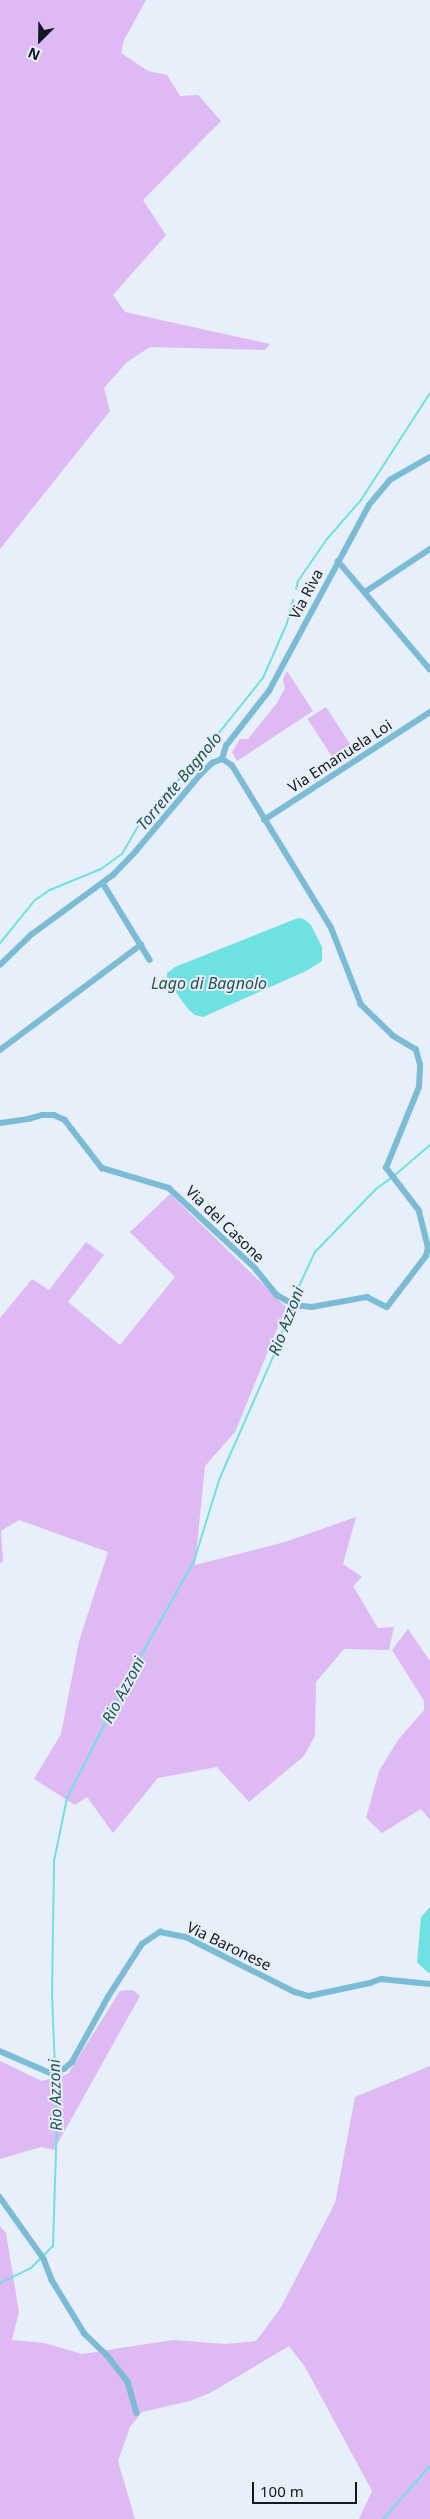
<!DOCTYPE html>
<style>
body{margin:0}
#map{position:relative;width:430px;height:2519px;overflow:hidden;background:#e6effa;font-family:"Noto Sans",sans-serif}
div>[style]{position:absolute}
.green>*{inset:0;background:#deb9f4;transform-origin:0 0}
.water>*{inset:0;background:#6fe1e2}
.stream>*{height:2px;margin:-1px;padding:0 1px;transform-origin:1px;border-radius:1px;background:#6fe1e2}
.minor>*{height:5.5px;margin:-2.75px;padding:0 2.75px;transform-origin:2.75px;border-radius:2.75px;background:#7cbbd5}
span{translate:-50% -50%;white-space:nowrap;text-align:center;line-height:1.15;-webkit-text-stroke:4px #e6effa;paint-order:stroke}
.street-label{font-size:15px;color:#121923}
.water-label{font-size:16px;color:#235555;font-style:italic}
.north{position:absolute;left:15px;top:15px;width:50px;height:50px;-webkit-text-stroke:4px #e6effa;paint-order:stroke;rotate:203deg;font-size:14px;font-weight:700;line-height:20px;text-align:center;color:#121923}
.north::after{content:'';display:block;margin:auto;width:18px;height:22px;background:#121923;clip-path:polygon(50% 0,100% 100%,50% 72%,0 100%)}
.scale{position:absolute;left:252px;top:2482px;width:105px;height:22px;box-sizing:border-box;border:2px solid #121923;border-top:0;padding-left:6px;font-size:15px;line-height:18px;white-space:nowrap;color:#121923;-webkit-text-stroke:4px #e6effa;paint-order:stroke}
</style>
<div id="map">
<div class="green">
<div style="clip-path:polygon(0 0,146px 0,124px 40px,121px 53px,148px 71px,167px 75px,180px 96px,198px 95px,221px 121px,143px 200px,166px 235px,113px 295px,125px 312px,270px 344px,265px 350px,150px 347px,127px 362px,104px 388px,110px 411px,0 549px)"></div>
<div style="clip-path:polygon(287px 671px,313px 711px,237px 761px,232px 752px,240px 739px,248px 739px,277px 703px,285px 688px,283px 679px)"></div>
<div style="left:326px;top:707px;width:56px;height:22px;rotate:57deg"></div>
<div style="clip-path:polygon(170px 1194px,286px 1307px,235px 1432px,205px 1466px,195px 1565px,285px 1542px,356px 1517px,343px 1564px,362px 1577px,353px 1586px,378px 1628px,394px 1627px,389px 1650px,344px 1649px,316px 1682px,315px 1736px,304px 1756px,249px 1802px,217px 1767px,158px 1778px,113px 1833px,87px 1797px,75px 1805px,34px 1779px,61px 1734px,79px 1641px,108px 1552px,19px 1520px,1px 1531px,3px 1562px,0 1563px,0 1318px,32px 1279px,49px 1290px,86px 1242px,104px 1255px,68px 1302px,120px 1345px,175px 1277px,130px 1232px)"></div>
<div style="clip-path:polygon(408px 1629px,430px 1661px,430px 1820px,421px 1809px,382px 1833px,366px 1818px,379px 1771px,398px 1740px,424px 1710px,424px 1701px,392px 1650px)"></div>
<div style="clip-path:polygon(133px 1990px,140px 1996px,54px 2150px,41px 2147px,0 2159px,0 2061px,42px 2081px,68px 2074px,120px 1991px)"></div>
<div style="clip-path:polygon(430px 2066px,430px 2519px,359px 2519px,372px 2491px,305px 2367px,289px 2346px,210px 2393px,190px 2401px,142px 2412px,130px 2427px,118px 2461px,135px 2519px,0 2519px,0 2226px,6px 2233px,19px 2312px,12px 2340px,44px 2343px,82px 2354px,173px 2340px,226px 2344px,256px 2341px,280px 2309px,335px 2203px,355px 2097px)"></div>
</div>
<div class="water">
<div style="clip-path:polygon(298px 918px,304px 919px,311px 925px,322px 947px,322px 961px,306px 971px,203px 1017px,195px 1015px,188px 1009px,167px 980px,167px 973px,175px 967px)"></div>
<div style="clip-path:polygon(430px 1907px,430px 1973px,427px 1972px,417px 1962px,421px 1917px)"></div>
</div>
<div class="stream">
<div style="left:296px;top:589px;width:8px;rotate:-76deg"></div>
<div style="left:298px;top:581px;width:51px;rotate:-55.4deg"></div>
<div style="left:327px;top:539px;width:52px;rotate:-48.9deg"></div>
<div style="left:361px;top:500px;width:127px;rotate:-57.2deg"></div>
<div style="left:0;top:943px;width:55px;rotate:-50.9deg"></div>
<div style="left:35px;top:900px;width:18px;rotate:-34deg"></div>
<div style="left:50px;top:890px;width:55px;rotate:-22.4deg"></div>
<div style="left:101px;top:869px;width:26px;rotate:-36deg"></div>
<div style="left:122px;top:854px;width:36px;rotate:-60deg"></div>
<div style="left:140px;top:823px;width:42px;rotate:-49.8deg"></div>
<div style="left:167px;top:791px;width:32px;rotate:-44deg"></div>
<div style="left:190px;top:769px;width:117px;rotate:-51.3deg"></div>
<div style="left:263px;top:678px;width:60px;rotate:-66.4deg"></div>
<div style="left:287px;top:623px;width:24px;rotate:-75deg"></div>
<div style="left:395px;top:1175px;width:46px;rotate:-40.6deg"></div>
<div style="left:292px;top:1301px;width:54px;rotate:-64.9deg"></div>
<div style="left:315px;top:1252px;width:88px;rotate:-45.9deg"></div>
<div style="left:376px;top:1189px;width:19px;rotate:-36deg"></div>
<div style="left:55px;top:2069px;width:74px;rotate:-92.3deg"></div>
<div style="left:52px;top:1995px;width:134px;rotate:-89.1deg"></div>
<div style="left:54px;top:1861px;width:64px;rotate:-78.3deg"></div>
<div style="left:67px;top:1798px;width:138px;rotate:-62.9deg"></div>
<div style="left:130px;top:1675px;width:131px;rotate:-60.7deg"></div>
<div style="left:194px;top:1561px;width:85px;rotate:-72.8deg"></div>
<div style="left:219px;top:1480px;width:150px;rotate:-66.3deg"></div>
<div style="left:279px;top:1343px;width:40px;rotate:-74deg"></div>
<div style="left:0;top:2283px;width:34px;rotate:-26deg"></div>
<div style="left:31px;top:2268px;width:31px;rotate:-45deg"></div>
<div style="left:53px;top:2246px;width:126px;rotate:-88.2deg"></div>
<div style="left:57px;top:2120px;width:46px;rotate:-92.5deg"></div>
<div style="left:383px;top:2519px;width:71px;rotate:-48.4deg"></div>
</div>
<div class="minor">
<div style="left:338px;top:561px;width:142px;rotate:49.6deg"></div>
<div style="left:365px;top:592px;width:78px;rotate:-33.5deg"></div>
<div style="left:222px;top:759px;width:14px;rotate:-73deg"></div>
<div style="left:226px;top:746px;width:70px;rotate:-52deg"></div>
<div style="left:269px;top:691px;width:211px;rotate:-61.7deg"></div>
<div style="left:369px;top:505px;width:33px;rotate:-50deg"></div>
<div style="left:390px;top:480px;width:46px;rotate:-29.9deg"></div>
<div style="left:264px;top:820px;width:198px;rotate:-33deg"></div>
<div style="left:103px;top:883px;width:90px;rotate:58.6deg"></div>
<div style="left:0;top:965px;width:43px;rotate:-44.1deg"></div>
<div style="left:31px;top:935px;width:102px;rotate:-36.2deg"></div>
<div style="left:113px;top:875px;width:33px;rotate:-46deg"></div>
<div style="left:136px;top:851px;width:99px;rotate:-49.9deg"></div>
<div style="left:200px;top:775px;width:17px;rotate:-45deg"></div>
<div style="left:212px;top:763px;width:11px;rotate:-22deg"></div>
<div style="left:0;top:1050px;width:176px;rotate:-36.7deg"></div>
<div style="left:0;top:1123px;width:29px;rotate:-8deg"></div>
<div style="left:29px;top:1119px;width:14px;rotate:-17deg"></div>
<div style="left:42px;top:1115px;width:12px"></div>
<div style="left:54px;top:1115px;width:12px;rotate:24deg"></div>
<div style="left:65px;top:1120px;width:61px;rotate:52.4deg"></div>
<div style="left:102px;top:1168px;width:70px;rotate:16.6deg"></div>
<div style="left:169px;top:1188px;width:117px;rotate:42.9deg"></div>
<div style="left:255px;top:1268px;width:35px;rotate:51deg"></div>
<div style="left:277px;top:1295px;width:20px;rotate:30deg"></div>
<div style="left:294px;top:1305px;width:18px;rotate:6deg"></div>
<div style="left:312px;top:1307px;width:56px;rotate:-10.3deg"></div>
<div style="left:367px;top:1297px;width:22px;rotate:27deg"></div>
<div style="left:387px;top:1307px;width:64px;rotate:-52.6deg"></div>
<div style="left:426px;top:1256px;width:8px;rotate:-76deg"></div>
<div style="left:428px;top:1248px;width:38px;rotate:-104deg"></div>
<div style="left:419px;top:1211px;width:54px;rotate:-127.5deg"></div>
<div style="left:386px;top:1168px;width:87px;rotate:-67.8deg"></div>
<div style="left:419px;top:1087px;width:22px;rotate:-87deg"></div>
<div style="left:420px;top:1065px;width:16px;rotate:-105deg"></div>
<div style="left:416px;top:1050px;width:27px;rotate:-149deg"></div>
<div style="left:393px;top:1036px;width:45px;rotate:-135.9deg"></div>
<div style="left:361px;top:1005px;width:83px;rotate:-111.3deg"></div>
<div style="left:331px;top:928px;width:190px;rotate:-121.4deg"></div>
<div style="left:232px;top:766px;width:12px;rotate:-145deg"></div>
<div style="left:0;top:2051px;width:55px;rotate:23.7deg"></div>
<div style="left:50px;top:2073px;width:15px;rotate:-16deg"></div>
<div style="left:64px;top:2069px;width:11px;rotate:-41deg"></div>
<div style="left:72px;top:2062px;width:74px;rotate:-61deg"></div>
<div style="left:108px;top:1997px;width:63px;rotate:-57.3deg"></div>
<div style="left:142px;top:1944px;width:22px;rotate:-34deg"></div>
<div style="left:160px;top:1932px;width:26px;rotate:11deg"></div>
<div style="left:186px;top:1937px;width:122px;rotate:26.8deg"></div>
<div style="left:295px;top:1992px;width:15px;rotate:16deg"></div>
<div style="left:309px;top:1996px;width:62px;rotate:-12deg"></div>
<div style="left:370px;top:1983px;width:12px;rotate:-20deg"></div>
<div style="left:381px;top:1979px;width:49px;rotate:5.8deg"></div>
<div style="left:0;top:2197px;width:76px;rotate:54.6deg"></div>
<div style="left:44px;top:2259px;width:22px;rotate:69deg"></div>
<div style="left:52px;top:2280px;width:63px;rotate:58.6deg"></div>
<div style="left:85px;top:2334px;width:30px;rotate:44deg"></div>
<div style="left:107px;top:2355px;width:34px;rotate:52deg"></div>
<div style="left:128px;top:2382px;width:32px;rotate:74deg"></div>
</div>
<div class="street-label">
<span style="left:306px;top:594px;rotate:-62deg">Via Riva</span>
<span style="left:340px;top:756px;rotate:-33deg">Via Emanuela Loi</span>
<span style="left:225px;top:1224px;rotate:44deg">Via del Casone</span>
<span style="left:229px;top:1946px;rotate:26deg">Via Baronese</span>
</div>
<div class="water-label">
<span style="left:179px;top:781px;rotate:-50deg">Torrente Bagnolo</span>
<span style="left:209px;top:983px">Lago di Bagnolo</span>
<span style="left:286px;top:1321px;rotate:-69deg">Rio Azzoni</span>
<span style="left:123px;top:1690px;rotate:-62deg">Rio Azzoni</span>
<span style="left:55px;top:2095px;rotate:-92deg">Rio Azzoni</span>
</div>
<div class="north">N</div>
<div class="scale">100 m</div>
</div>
